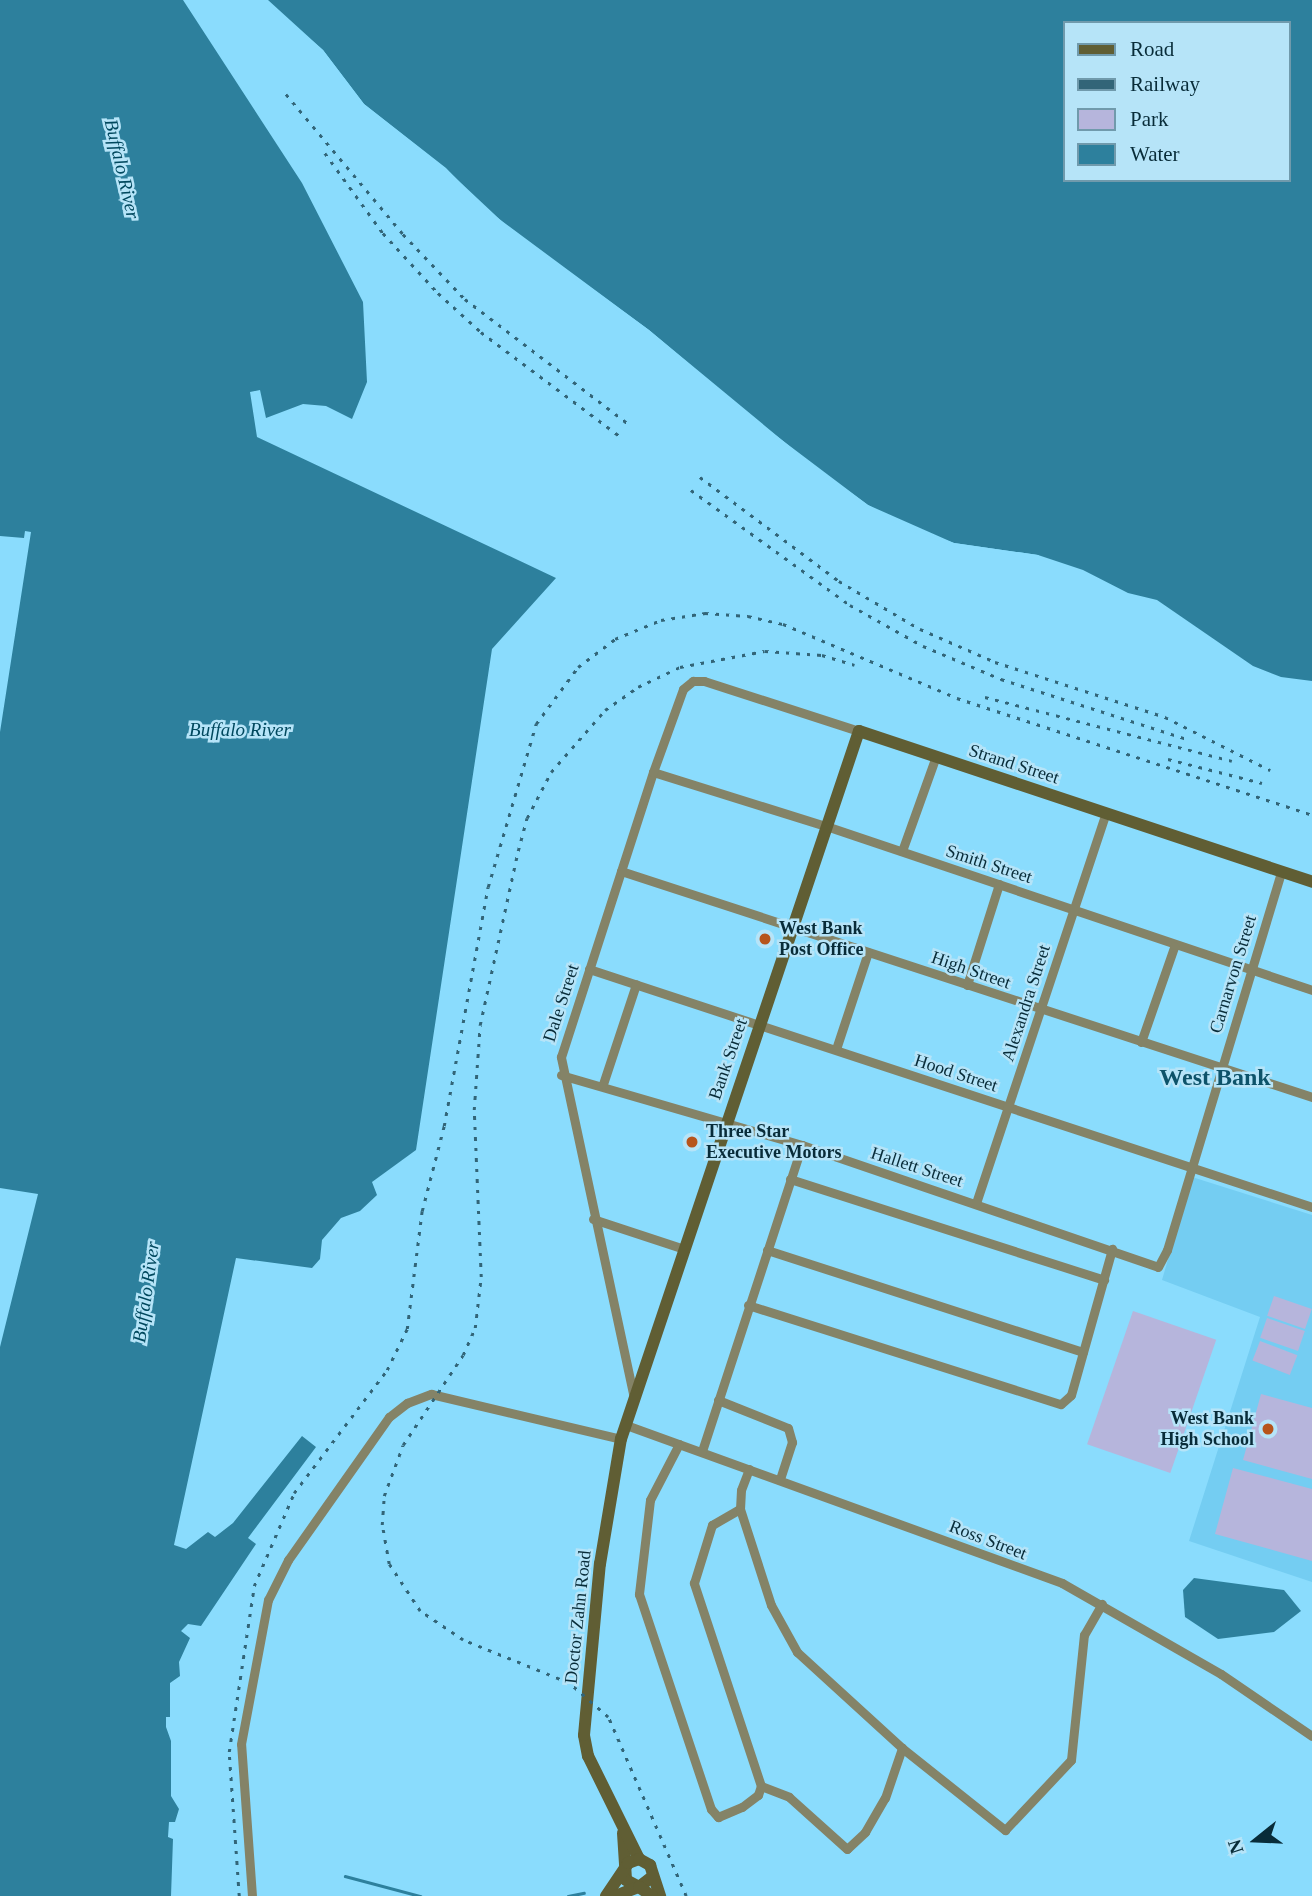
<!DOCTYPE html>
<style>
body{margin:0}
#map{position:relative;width:1312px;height:1896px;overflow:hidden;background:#8adcfd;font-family:"Times New Roman",serif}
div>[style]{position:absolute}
.built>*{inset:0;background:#74cdf2}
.green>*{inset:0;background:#b6b5dc;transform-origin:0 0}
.water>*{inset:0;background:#2d809d}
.pier>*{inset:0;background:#8adcfd}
.stream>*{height:2.5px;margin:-1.25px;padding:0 1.25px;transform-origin:1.25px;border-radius:1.25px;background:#2d809d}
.street>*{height:9px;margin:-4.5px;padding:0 4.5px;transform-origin:4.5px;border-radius:4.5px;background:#848367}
.secondary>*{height:12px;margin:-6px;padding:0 6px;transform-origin:6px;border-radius:6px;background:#605e34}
.rail>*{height:2.5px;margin-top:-1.25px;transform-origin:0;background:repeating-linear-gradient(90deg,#326578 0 3.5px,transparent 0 10.5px)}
.dots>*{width:19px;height:19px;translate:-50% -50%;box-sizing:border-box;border:4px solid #b6e4f8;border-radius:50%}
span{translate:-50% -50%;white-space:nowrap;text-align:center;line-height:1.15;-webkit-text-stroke:5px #b6e4f8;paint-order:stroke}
.street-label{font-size:18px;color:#082c39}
.poi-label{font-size:18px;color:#082c39;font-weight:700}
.left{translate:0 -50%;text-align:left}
.right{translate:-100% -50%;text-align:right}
.water-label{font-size:19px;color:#00485e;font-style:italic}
.district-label{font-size:24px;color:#0d536a;font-weight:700}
.legend{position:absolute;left:1063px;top:21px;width:228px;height:161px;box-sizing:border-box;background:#b6e4f8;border:2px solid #709aac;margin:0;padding:9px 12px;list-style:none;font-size:21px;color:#082c39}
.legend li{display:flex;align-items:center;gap:14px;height:35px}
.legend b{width:35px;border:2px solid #709aac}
.north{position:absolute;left:1221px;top:1805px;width:70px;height:70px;-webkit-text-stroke:5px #b6e4f8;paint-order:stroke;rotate:252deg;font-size:19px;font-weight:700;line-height:28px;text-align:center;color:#082c39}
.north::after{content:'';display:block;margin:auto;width:24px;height:32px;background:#082c39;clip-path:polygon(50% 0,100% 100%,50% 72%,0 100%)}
</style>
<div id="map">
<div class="built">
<div style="clip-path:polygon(1192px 1177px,1312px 1215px,1312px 1582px,1189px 1541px,1260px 1317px,1162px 1280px)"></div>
</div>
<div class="green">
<div style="left:1274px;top:1296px;width:40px;height:21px;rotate:19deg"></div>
<div style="left:1133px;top:1311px;width:88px;height:141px;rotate:19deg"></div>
<div style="left:1267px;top:1318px;width:40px;height:21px;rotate:19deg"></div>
<div style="left:1260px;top:1341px;width:40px;height:21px;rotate:21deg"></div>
<div style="clip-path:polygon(1261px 1394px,1312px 1408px,1312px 1479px,1243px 1460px)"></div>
<div style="clip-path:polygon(1233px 1468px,1312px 1489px,1312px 1561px,1215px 1534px)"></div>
</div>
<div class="water">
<div style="clip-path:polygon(0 0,183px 0,302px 183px,363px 302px,367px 382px,352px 419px,326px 406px,303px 404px,266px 418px,260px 390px,250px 392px,257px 437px,556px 578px,492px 649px,416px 1150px,372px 1182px,377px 1195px,360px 1211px,341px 1218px,322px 1240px,320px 1259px,312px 1268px,236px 1258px,174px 1545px,186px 1549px,208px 1532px,215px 1537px,233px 1523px,302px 1436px,316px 1447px,248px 1538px,256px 1544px,201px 1626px,188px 1624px,181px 1631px,190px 1638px,179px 1662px,180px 1676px,170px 1683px,170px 1717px,166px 1717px,166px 1727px,171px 1741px,171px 1796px,179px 1809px,175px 1822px,169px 1822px,168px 1837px,173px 1839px,171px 1896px,0 1896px,0 1347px,38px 1194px,0 1188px,0 732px,31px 532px,25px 531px,24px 538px,0 536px)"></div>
<div style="clip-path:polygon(evenodd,268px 0,1312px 0,1312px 681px,1281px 677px,1253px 666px,1157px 600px,1128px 593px,1083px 570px,1038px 555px,954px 543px,868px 505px,758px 422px,649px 330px,509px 228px,445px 168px,364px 104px,323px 50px,268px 0,1065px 23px,1289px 23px,1289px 180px,1065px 180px,1065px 23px)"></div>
<div style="clip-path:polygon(1194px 1578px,1284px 1590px,1301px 1611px,1274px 1632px,1218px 1639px,1185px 1617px,1183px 1590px)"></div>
</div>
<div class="pier">
<div style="clip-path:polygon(264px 0,323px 50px,364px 104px,446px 168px,487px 210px,649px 330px,811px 464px,868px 505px,909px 527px,954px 543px,1038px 555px,1045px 561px,953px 546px,908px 530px,866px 507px,809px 467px,647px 333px,485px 213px,443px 171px,361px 106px,320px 52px)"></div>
</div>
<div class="stream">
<div style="left:345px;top:1876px;width:78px;rotate:14.9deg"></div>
<div style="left:568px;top:1896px;width:16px;rotate:-11deg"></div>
</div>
<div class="street">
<div style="left:653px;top:772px;width:184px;rotate:17.4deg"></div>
<div style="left:829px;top:827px;width:510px;rotate:18.65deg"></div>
<div style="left:902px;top:851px;width:101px;rotate:-70.3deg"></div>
<div style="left:621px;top:871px;width:727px;rotate:18.11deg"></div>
<div style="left:589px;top:969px;width:761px;rotate:18.22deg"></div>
<div style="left:967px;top:985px;width:106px;rotate:-72.4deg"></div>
<div style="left:1141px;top:1042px;width:101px;rotate:-70.8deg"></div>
<div style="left:836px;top:1049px;width:102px;rotate:-71.7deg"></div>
<div style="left:561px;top:1075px;width:251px;rotate:16.2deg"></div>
<div style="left:802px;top:1145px;width:376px;rotate:18.9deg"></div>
<div style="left:1158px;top:1267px;width:19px;rotate:-62deg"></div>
<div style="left:1167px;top:1250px;width:395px;rotate:-73.2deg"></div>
<div style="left:603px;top:1084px;width:105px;rotate:-71.7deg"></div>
<div style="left:790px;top:1179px;width:330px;rotate:17.8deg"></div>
<div style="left:976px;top:1203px;width:412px;rotate:-71.6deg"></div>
<div style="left:593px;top:1219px;width:96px;rotate:18.2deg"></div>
<div style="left:767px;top:1250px;width:332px;rotate:17.9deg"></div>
<div style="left:748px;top:1305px;width:328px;rotate:17.6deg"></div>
<div style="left:1061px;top:1404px;width:13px;rotate:-42deg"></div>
<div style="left:1071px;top:1395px;width:152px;rotate:-74.3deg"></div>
<div style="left:634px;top:1398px;width:349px;rotate:-102.1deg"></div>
<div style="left:561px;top:1057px;width:299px;rotate:-72.1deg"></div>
<div style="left:653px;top:772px;width:88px;rotate:-70.1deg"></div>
<div style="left:683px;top:689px;width:13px;rotate:-39deg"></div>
<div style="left:693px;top:681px;width:11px"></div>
<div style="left:704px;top:681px;width:163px;rotate:17.9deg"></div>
<div style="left:718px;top:1400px;width:75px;rotate:21.8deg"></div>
<div style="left:788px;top:1428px;width:15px;rotate:74deg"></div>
<div style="left:792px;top:1442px;width:40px;rotate:108deg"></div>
<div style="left:626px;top:1425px;width:464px;rotate:19.9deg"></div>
<div style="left:1062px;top:1583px;width:183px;rotate:29.8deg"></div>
<div style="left:1221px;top:1674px;width:110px;rotate:34.3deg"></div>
<div style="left:679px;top:1444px;width:63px;rotate:117.4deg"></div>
<div style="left:650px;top:1500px;width:95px;rotate:96.7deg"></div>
<div style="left:639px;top:1594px;width:227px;rotate:71.5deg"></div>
<div style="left:711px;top:1809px;width:11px;rotate:49deg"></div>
<div style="left:718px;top:1817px;width:26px;rotate:-23deg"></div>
<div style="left:742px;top:1807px;width:20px;rotate:-37deg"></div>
<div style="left:758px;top:1795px;width:9px;rotate:-72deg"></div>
<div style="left:761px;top:1786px;width:214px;rotate:-108.3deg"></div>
<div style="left:694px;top:1583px;width:61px;rotate:-72.8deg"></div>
<div style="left:712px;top:1525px;width:32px;rotate:-30deg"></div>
<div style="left:702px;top:1451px;width:322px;rotate:-71.9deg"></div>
<div style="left:749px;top:1469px;width:22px;rotate:111deg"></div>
<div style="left:741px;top:1490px;width:19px;rotate:93deg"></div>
<div style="left:740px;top:1509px;width:101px;rotate:72.1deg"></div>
<div style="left:771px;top:1605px;width:54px;rotate:61deg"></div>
<div style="left:797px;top:1652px;width:142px;rotate:42.4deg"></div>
<div style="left:902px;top:1748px;width:132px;rotate:38.5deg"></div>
<div style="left:1005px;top:1830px;width:96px;rotate:-46.7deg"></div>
<div style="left:1071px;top:1760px;width:126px;rotate:-84.1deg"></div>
<div style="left:1084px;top:1635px;width:36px;rotate:-60deg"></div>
<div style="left:761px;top:1786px;width:30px;rotate:21deg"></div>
<div style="left:789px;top:1797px;width:78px;rotate:41.9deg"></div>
<div style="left:847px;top:1849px;width:25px;rotate:-43deg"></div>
<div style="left:865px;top:1832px;width:39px;rotate:-60deg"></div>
<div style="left:885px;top:1798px;width:53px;rotate:-71.2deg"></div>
<div style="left:252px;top:1896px;width:152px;rotate:-94.1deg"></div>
<div style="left:241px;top:1744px;width:147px;rotate:-79.4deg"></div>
<div style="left:268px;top:1600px;width:45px;rotate:-63.4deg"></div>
<div style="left:288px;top:1560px;width:175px;rotate:-54.8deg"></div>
<div style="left:389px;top:1417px;width:23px;rotate:-38deg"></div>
<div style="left:407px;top:1403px;width:26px;rotate:-21deg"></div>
<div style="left:431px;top:1394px;width:195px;rotate:13.3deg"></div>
</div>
<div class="secondary">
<div style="left:623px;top:1833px;width:47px;rotate:86.3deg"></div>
<div style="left:626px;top:1880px;width:15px;rotate:28deg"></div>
<div style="left:639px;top:1887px;width:16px;rotate:-38deg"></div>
<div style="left:639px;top:1859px;width:115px;rotate:-116.3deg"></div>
<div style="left:588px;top:1756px;width:21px;rotate:-101deg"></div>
<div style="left:584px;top:1735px;width:172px;rotate:-84.7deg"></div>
<div style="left:600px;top:1564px;width:127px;rotate:-80.5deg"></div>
<div style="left:621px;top:1439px;width:747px;rotate:-71.42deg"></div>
<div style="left:859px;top:731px;width:478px;rotate:18.4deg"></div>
<div style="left:606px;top:1896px;width:40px;rotate:-56deg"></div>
<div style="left:628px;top:1863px;width:12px;rotate:-20deg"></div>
<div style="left:639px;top:1859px;width:13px;rotate:29deg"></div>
<div style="left:650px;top:1865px;width:33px;rotate:72deg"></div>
<div style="left:615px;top:1896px;width:26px;rotate:-21deg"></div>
<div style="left:639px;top:1887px;width:16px;rotate:35deg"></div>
</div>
<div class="rail">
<div style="left:286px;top:94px;width:182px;rotate:50.1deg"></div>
<div style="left:403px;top:234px;width:90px;rotate:46.4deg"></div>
<div style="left:465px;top:299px;width:208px;rotate:37.4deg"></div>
<div style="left:325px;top:153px;width:99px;rotate:54.1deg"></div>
<div style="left:383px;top:233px;width:81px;rotate:47.5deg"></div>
<div style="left:438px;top:293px;width:58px;rotate:42.2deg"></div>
<div style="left:481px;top:332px;width:175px;rotate:36.9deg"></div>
<div style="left:700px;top:477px;width:174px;rotate:36.8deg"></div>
<div style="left:839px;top:581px;width:94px;rotate:30.7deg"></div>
<div style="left:920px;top:629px;width:82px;rotate:23.7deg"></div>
<div style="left:995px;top:662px;width:179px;rotate:17.9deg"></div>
<div style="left:1165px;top:717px;width:118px;rotate:26.8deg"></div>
<div style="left:691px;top:490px;width:196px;rotate:35.9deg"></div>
<div style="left:850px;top:605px;width:84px;rotate:29.3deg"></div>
<div style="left:923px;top:646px;width:85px;rotate:22.9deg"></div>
<div style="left:1001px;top:679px;width:199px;rotate:17.9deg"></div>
<div style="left:985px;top:697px;width:255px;rotate:14.5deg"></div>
<div style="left:1168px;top:759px;width:97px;rotate:14.3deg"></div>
<div style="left:239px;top:1896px;width:144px;rotate:-94deg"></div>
<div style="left:229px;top:1752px;width:168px;rotate:-81.4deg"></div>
<div style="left:254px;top:1586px;width:101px;rotate:-66.7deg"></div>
<div style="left:294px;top:1493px;width:154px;rotate:-52.9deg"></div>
<div style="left:387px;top:1370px;width:46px;rotate:-64deg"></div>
<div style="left:407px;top:1329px;width:119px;rotate:-82.8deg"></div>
<div style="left:422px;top:1211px;width:88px;rotate:-75.5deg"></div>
<div style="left:444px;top:1126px;width:243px;rotate:-79.6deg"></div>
<div style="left:488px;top:887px;width:170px;rotate:-73.6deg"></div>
<div style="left:536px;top:724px;width:71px;rotate:-53.6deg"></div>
<div style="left:578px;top:667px;width:46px;rotate:-37.1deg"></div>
<div style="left:615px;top:639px;width:50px;rotate:-22.4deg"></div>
<div style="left:661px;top:620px;width:45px;rotate:-9deg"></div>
<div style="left:705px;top:613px;width:43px;rotate:4deg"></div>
<div style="left:748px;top:616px;width:36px;rotate:13deg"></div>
<div style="left:783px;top:624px;width:189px;rotate:23deg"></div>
<div style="left:957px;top:698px;width:374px;rotate:18.2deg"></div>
<div style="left:686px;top:1896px;width:195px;rotate:-113.5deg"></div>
<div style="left:608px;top:1717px;width:52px;rotate:-138.9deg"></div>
<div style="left:569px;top:1683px;width:114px;rotate:-157.9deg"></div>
<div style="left:463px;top:1640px;width:52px;rotate:-146deg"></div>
<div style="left:420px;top:1611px;width:56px;rotate:-123.4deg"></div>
<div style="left:389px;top:1564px;width:40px;rotate:-100deg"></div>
<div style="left:382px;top:1525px;width:29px;rotate:-86deg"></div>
<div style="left:384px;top:1496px;width:54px;rotate:-69.6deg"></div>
<div style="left:403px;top:1445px;width:108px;rotate:-56.3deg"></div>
<div style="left:463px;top:1355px;width:30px;rotate:-66deg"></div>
<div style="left:475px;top:1328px;width:51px;rotate:-83.3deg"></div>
<div style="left:481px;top:1277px;width:167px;rotate:-92.4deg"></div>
<div style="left:474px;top:1110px;width:85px;rotate:-86deg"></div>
<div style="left:480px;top:1025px;width:178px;rotate:-77.7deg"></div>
<div style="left:518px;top:851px;width:34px;rotate:-75deg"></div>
<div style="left:527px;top:818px;width:52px;rotate:-62.4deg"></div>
<div style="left:551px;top:772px;width:82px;rotate:-48.9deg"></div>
<div style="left:605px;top:710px;width:40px;rotate:-34.9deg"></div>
<div style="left:638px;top:687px;width:47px;rotate:-25.5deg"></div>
<div style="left:680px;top:667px;width:86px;rotate:-10.7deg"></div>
<div style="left:765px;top:651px;width:57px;rotate:4deg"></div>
<div style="left:822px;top:655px;width:34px;rotate:17deg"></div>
</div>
<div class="dots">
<div style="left:765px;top:939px;background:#b7541b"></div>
<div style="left:692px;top:1142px;background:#b7541b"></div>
<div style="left:1268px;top:1429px;background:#b7541b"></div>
</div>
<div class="street-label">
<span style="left:1014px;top:764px;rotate:18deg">Strand Street</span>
<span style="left:989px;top:864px;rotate:18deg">Smith Street</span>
<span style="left:971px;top:970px;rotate:19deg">High Street</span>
<span style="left:1233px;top:974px;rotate:-73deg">Carnarvon Street</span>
<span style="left:561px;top:1003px;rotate:-72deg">Dale Street</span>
<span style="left:1026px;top:1003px;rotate:-72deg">Alexandra Street</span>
<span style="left:728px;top:1059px;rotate:-71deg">Bank Street</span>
<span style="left:956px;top:1073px;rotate:18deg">Hood Street</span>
<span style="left:917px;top:1167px;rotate:18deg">Hallett Street</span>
<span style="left:988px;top:1540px;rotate:21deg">Ross Street</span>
<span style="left:578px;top:1617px;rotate:-84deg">Doctor Zahn Road</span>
</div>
<div class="poi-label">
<span class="left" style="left:779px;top:939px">West Bank<br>Post Office</span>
<span class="left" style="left:706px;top:1142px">Three Star<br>Executive Motors</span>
<span class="right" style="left:1254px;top:1429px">West Bank<br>High School</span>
</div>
<div class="water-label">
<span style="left:122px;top:169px;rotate:77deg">Buffalo River</span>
<span style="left:240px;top:730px">Buffalo River</span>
<span style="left:146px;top:1292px;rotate:-82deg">Buffalo River</span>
</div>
<div class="district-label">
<span style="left:1215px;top:1078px">West Bank</span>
</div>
<ul class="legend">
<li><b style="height:9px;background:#605e34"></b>Road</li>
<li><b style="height:9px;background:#326578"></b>Railway</li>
<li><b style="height:19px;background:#b6b5dc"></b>Park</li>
<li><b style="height:19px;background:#2d809d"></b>Water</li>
</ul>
<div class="north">N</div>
</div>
